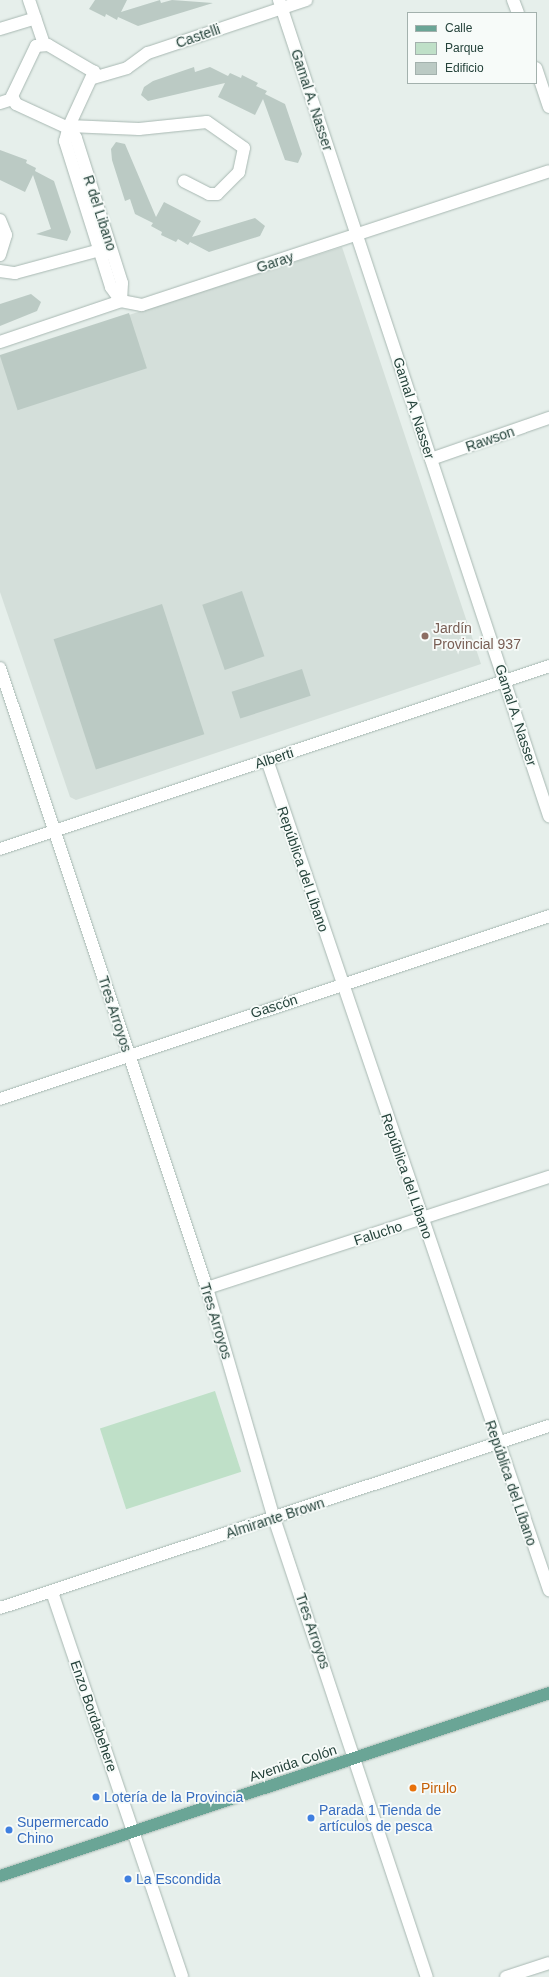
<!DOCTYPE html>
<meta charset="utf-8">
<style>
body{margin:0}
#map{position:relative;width:549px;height:1977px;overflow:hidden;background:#e6efeb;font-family:Helvetica,sans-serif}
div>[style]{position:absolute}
.built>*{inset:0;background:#d4dfda}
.green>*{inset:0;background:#bfe0c8;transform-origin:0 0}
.building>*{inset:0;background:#bbcac4;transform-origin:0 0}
.roads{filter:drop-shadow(0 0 1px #a8b8b2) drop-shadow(0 0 1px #a8b8b2)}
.minor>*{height:12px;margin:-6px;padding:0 6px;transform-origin:6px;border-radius:6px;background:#fff}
.major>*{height:12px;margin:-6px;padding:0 6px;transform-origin:6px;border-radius:6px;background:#6aa596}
.dots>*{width:11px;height:11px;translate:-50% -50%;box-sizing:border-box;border:2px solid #f7fbf9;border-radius:50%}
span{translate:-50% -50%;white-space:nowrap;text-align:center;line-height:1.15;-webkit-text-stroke:3.5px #f7fbf9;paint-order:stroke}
.street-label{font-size:14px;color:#24423a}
.education-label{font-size:14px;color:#785e54}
.left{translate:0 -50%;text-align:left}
.food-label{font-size:14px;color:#c56008}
.shop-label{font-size:14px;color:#366cbe}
.legend{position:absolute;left:407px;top:12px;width:130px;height:72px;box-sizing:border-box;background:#f7fbf9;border:1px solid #a3b1ad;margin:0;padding:5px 7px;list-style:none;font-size:12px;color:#24423a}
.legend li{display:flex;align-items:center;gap:8px;height:20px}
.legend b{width:20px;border:1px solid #a3b1ad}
</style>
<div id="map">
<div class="built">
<div style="clip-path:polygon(342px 247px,481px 664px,76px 800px,70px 797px,0 592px,0 356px)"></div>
</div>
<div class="green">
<div style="left:215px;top:1391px;width:85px;height:121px;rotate:72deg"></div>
</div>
<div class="building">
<div style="clip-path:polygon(95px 0,127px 0,121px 12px,160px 0,161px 3px,172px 0,213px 3px,138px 26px,118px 17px,117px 20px,106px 14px,105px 17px,89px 9px)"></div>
<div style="clip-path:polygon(194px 67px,195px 72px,210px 67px,228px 76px,230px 73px,241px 78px,242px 75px,258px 83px,256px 86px,267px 91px,265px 94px,285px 104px,302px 154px,298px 163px,285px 160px,263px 99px,255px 115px,218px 97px,225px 83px,148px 101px,141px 95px,144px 87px,153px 81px)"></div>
<div style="clip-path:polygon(116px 142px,125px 144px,156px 217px,164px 202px,201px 221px,192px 237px,255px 218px,265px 226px,260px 236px,209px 252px,190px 242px,188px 245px,178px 239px,176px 242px,161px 235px,162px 232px,151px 226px,153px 223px,135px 214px,130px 199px,125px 201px,112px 160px,111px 149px)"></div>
<div style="clip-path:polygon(0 150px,27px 160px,26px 163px,36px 168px,35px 171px,54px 181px,71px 232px,67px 241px,36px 234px,51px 229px,33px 175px,25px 192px,0 180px)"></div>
<div style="clip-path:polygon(31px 294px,41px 302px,37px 311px,0 326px,0 304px)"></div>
<div style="left:129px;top:313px;width:58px;height:136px;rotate:72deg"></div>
<div style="left:242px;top:591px;width:69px;height:42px;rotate:71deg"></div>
<div style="left:162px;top:604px;width:137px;height:114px;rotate:72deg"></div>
<div style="left:302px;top:669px;width:28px;height:74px;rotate:72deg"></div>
</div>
<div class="roads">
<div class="minor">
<div style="left:29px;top:0;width:46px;rotate:71.2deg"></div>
<div style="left:279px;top:0;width:860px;rotate:71.69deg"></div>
<div style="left:513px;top:0;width:14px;rotate:69deg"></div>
<div style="left:0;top:29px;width:37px;rotate:-17deg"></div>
<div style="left:536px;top:68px;width:41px;rotate:71.6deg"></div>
<div style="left:93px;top:78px;width:35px;rotate:-16deg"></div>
<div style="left:127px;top:68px;width:26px;rotate:-36deg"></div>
<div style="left:148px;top:53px;width:167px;rotate:-18.5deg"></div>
<div style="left:0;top:103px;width:13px;rotate:-18deg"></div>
<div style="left:69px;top:126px;width:14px;rotate:60deg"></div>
<div style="left:76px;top:138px;width:152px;rotate:72.4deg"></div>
<div style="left:122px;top:283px;width:18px;rotate:93deg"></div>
<div style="left:0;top:220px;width:16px;rotate:68deg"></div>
<div style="left:6px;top:235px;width:21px;rotate:107deg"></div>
<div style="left:0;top:271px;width:15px;rotate:8deg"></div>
<div style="left:15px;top:273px;width:88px;rotate:-15.1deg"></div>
<div style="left:100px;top:250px;width:8px;rotate:14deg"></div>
<div style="left:121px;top:301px;width:17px;rotate:-126deg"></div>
<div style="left:111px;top:287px;width:153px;rotate:-107.5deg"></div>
<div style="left:65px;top:141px;width:16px;rotate:-75deg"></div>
<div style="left:69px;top:126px;width:60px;rotate:-65.2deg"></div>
<div style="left:94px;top:72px;width:53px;rotate:-149.6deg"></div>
<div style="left:48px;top:45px;width:12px;rotate:175deg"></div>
<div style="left:36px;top:46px;width:55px;rotate:115.6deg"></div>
<div style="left:12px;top:96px;width:9px;rotate:63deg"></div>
<div style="left:16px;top:104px;width:55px;rotate:24.7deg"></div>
<div style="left:66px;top:127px;width:3px;rotate:-18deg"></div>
<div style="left:69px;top:126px;width:70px;rotate:2.5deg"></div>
<div style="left:139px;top:129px;width:68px;rotate:-5.9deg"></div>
<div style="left:207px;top:122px;width:45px;rotate:35.1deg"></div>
<div style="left:244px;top:148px;width:25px;rotate:102deg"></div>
<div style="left:239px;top:172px;width:31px;rotate:135deg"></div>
<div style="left:217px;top:194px;width:8px;rotate:180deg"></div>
<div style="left:209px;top:194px;width:28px;rotate:-153deg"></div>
<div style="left:0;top:342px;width:128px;rotate:-18.7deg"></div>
<div style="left:121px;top:301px;width:21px;rotate:11deg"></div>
<div style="left:142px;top:305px;width:428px;rotate:-18.2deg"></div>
<div style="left:431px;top:459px;width:125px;rotate:-19.2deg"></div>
<div style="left:0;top:668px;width:654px;rotate:71.54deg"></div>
<div style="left:207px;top:1288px;width:240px;rotate:73.8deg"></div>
<div style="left:274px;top:1518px;width:484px;rotate:71.6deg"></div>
<div style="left:267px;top:760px;width:877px;rotate:71.23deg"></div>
<div style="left:0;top:849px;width:579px;rotate:-18.43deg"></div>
<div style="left:0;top:1099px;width:579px;rotate:-18.43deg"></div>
<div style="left:207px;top:1288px;width:360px;rotate:-18deg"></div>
<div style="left:52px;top:1592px;width:406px;rotate:71.3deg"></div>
<div style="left:0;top:1608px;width:578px;rotate:-18.34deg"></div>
<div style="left:506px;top:1977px;width:45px;rotate:-18deg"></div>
</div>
<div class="major">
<div style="left:0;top:1876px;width:579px;rotate:-18.43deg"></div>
</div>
</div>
<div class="dots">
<div style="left:425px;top:636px;background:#8d6e63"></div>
<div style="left:413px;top:1788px;background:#e8710a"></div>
<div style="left:96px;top:1797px;background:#3f7fe0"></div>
<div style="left:311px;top:1818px;background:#3f7fe0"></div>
<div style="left:9px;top:1830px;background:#3f7fe0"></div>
<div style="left:128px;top:1879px;background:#3f7fe0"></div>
</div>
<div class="street-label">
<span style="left:198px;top:36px;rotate:-19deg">Castelli</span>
<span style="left:312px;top:100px;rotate:72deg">Gamal A. Nasser</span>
<span style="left:100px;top:213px;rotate:72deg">R del Libano</span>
<span style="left:275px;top:262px;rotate:-18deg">Garay</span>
<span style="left:414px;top:408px;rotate:72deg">Gamal A. Nasser</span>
<span style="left:490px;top:439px;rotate:-19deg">Rawson</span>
<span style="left:516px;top:715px;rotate:72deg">Gamal A. Nasser</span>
<span style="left:274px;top:758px;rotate:-18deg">Alberti</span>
<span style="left:303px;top:869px;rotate:71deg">República del Líbano</span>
<span style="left:274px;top:1006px;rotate:-18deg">Gascón</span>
<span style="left:115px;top:1014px;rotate:72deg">Tres Arroyos</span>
<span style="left:407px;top:1176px;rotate:71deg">República del Líbano</span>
<span style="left:378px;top:1233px;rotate:-18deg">Falucho</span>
<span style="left:216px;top:1321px;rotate:73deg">Tres Arroyos</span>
<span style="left:511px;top:1483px;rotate:71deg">República del Líbano</span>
<span style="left:275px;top:1518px;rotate:-18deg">Almirante Brown</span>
<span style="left:313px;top:1631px;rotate:71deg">Tres Arroyos</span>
<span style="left:94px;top:1716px;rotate:71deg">Enzo Bordabehere</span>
<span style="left:293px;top:1763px;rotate:-18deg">Avenida Colón</span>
</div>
<div class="education-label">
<span class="left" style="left:433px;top:636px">Jardín<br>Provincial 937</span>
</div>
<div class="food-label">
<span class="left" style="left:421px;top:1788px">Pirulo</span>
</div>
<div class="shop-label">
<span class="left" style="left:104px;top:1797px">Lotería de la Provincia</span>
<span class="left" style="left:319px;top:1818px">Parada 1 Tienda de<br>artículos de pesca</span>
<span class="left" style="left:17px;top:1830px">Supermercado<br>Chino</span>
<span class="left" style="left:136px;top:1879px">La Escondida</span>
</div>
<ul class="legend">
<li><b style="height:5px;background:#6aa596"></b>Calle</li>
<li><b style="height:11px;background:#bfe0c8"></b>Parque</li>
<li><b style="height:11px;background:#bbcac4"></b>Edificio</li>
</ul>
</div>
